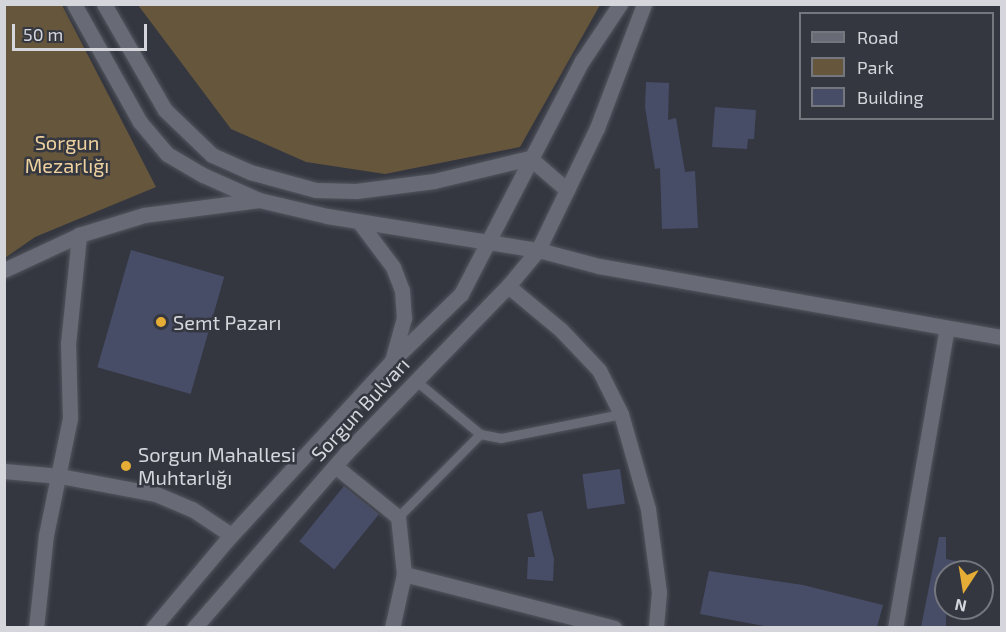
<!DOCTYPE html>
<meta charset="utf-8">
<style>
body{margin:0}
#map{position:relative;width:1006px;height:632px;overflow:hidden;background:#343740;font-family:"Exo 2",sans-serif}
div>[style]{position:absolute}
.green>*{inset:0;background:#65563c}
.building>*{inset:0;background:#474d67;transform-origin:0 0}
.roads{filter:drop-shadow(0 0 2px #53555d) drop-shadow(0 0 2px #53555d)}
.service>*{height:9px;margin:-4.5px;padding:0 4.5px;transform-origin:4.5px;border-radius:4.5px;background:#686b76}
.minor>*{height:15px;margin:-7.5px;padding:0 7.5px;transform-origin:7.5px;border-radius:7.5px;background:#686b76}
.secondary>*{height:15px;margin:-7.5px;padding:0 7.5px;transform-origin:7.5px;border-radius:7.5px;background:#686b76}
.dots>*{width:16px;height:16px;translate:-50% -50%;box-sizing:border-box;border:3px solid #343740;border-radius:50%}
span{translate:-50% -50%;white-space:nowrap;text-align:center;line-height:1.15;-webkit-text-stroke:5px #343740;paint-order:stroke}
.park-label{font-size:20px;color:#eed19e}
.poi-label{font-size:20px;color:#d4d6dc}
.left{translate:0 -50%;text-align:left}
.street-label{font-size:20px;color:#d4d6dc}
.frame{position:absolute;inset:0;border:6px solid #d4d6dc;pointer-events:none}
.legend{position:absolute;left:799px;top:12px;width:195px;height:108px;box-sizing:border-box;background:#343740;border:2px solid #74777e;margin:0;padding:8px 10px;list-style:none;font-size:18px;color:#d4d6dc}
.legend li{display:flex;align-items:center;gap:12px;height:30px}
.legend b{width:30px;border:2px solid #74777e}
.north{position:absolute;left:934px;top:560px;width:60px;height:60px;box-sizing:border-box;background:#343740;border:2px solid #74777e;border-radius:50%;rotate:192deg;font-size:16px;font-weight:700;line-height:24px;text-align:center;color:#d4d6dc}
.north::after{content:'';display:block;margin:auto;width:21px;height:27px;background:#e5ad35;clip-path:polygon(50% 0,100% 100%,50% 72%,0 100%)}
.scale{position:absolute;left:12px;top:24px;width:135px;height:27px;box-sizing:border-box;border:3px solid #d4d6dc;border-top:0;padding-left:8px;font-size:18px;line-height:21px;white-space:nowrap;color:#d4d6dc;-webkit-text-stroke:4px #343740;paint-order:stroke}
</style>
<div id="map">
<div class="green">
<div style="clip-path:polygon(5px 4px,62px 5px,156px 187px,35px 237px,5px 258px)"></div>
<div style="clip-path:polygon(138px 5px,600px 5px,520px 147px,385px 174px,306px 162px,231px 129px)"></div>
</div>
<div class="building">
<div style="clip-path:polygon(646px 82px,669px 83px,668px 120px,676px 118px,685px 172px,695px 171px,698px 228px,662px 229px,660px 168px,655px 169px,645px 107px)"></div>
<div style="clip-path:polygon(715px 107px,756px 110px,754px 139px,748px 139px,747px 149px,712px 147px)"></div>
<div style="left:131px;top:250px;width:97px;height:122px;rotate:16deg"></div>
<div style="left:620px;top:469px;width:35px;height:38px;rotate:82deg"></div>
<div style="left:344px;top:486px;width:45px;height:71px;rotate:39deg"></div>
<div style="clip-path:polygon(542px 511px,554px 559px,553px 581px,527px 579px,528px 557px,535px 557px,527px 514px)"></div>
<div style="clip-path:polygon(939px 537px,946px 537px,946px 559px,976px 565px,976px 572px,946px 572px,946px 627px,921px 627px)"></div>
<div style="clip-path:polygon(709px 571px,803px 585px,883px 605px,877px 627px,770px 627px,700px 614px)"></div>
</div>
<div class="roads">
<div class="service">
<div style="left:415px;top:380px;width:85px;rotate:39.7deg"></div>
<div style="left:398px;top:517px;width:117px;rotate:-45.3deg"></div>
<div style="left:480px;top:434px;width:21px;rotate:11deg"></div>
<div style="left:501px;top:438px;width:122px;rotate:-11.3deg"></div>
</div>
<div class="minor">
<div style="left:538px;top:250px;width:63px;rotate:14.7deg"></div>
<div style="left:599px;top:266px;width:409px;rotate:10deg"></div>
<div style="left:4px;top:270px;width:83px;rotate:-25deg"></div>
<div style="left:79px;top:235px;width:68px;rotate:-17.1deg"></div>
<div style="left:144px;top:215px;width:116px;rotate:-7.4deg"></div>
<div style="left:508px;top:286px;width:69px;rotate:39.7deg"></div>
<div style="left:561px;top:330px;width:55px;rotate:46.5deg"></div>
<div style="left:599px;top:370px;width:49px;rotate:63.4deg"></div>
<div style="left:621px;top:414px;width:99px;rotate:74.1deg"></div>
<div style="left:648px;top:509px;width:84px;rotate:82.5deg"></div>
<div style="left:659px;top:592px;width:36px;rotate:95deg"></div>
<div style="left:335px;top:466px;width:81px;rotate:39deg"></div>
<div style="left:398px;top:517px;width:57px;rotate:84deg"></div>
<div style="left:404px;top:574px;width:55px;rotate:102.5deg"></div>
<div style="left:4px;top:471px;width:56px;rotate:5.1deg"></div>
<div style="left:60px;top:476px;width:98px;rotate:10.6deg"></div>
<div style="left:156px;top:494px;width:39px;rotate:23deg"></div>
<div style="left:192px;top:509px;width:47px;rotate:33.7deg"></div>
<div style="left:404px;top:574px;width:217px;rotate:14.4deg"></div>
<div style="left:36px;top:628px;width:94px;rotate:-83.9deg"></div>
<div style="left:46px;top:535px;width:119px;rotate:-78.4deg"></div>
<div style="left:70px;top:418px;width:74px;rotate:-91.5deg"></div>
<div style="left:68px;top:344px;width:110px;rotate:-84.2deg"></div>
<div style="left:895px;top:628px;width:304px;rotate:-80.2deg"></div>
</div>
<div class="secondary">
<div style="left:74px;top:4px;width:135px;rotate:60.8deg"></div>
<div style="left:140px;top:122px;width:42px;rotate:49.8deg"></div>
<div style="left:167px;top:154px;width:42px;rotate:30.3deg"></div>
<div style="left:203px;top:175px;width:61px;rotate:24.1deg"></div>
<div style="left:259px;top:200px;width:70px;rotate:13.2deg"></div>
<div style="left:327px;top:216px;width:214px;rotate:9.2deg"></div>
<div style="left:104px;top:4px;width:122px;rotate:60.1deg"></div>
<div style="left:165px;top:110px;width:65px;rotate:43.8deg"></div>
<div style="left:212px;top:155px;width:42px;rotate:24.1deg"></div>
<div style="left:250px;top:172px;width:68px;rotate:15.3deg"></div>
<div style="left:316px;top:190px;width:40px;rotate:1.4deg"></div>
<div style="left:356px;top:191px;width:79px;rotate:-7.3deg"></div>
<div style="left:434px;top:181px;width:99px;rotate:-13.5deg"></div>
<div style="left:530px;top:158px;width:49px;rotate:40.9deg"></div>
<div style="left:360px;top:223px;width:55px;rotate:53.1deg"></div>
<div style="left:393px;top:267px;width:25px;rotate:69deg"></div>
<div style="left:402px;top:290px;width:28px;rotate:86deg"></div>
<div style="left:404px;top:318px;width:45px;rotate:105.6deg"></div>
<div style="left:153px;top:628px;width:114px;rotate:-50deg"></div>
<div style="left:226px;top:541px;width:245px;rotate:-47.3deg"></div>
<div style="left:392px;top:361px;width:96px;rotate:-44.2deg"></div>
<div style="left:461px;top:294px;width:263px;rotate:-62.6deg"></div>
<div style="left:582px;top:61px;width:69px;rotate:-56.3deg"></div>
<div style="left:194px;top:628px;width:233px;rotate:-49deg"></div>
<div style="left:347px;top:452px;width:231px;rotate:-45.9deg"></div>
<div style="left:508px;top:286px;width:47px;rotate:-50.2deg"></div>
<div style="left:538px;top:250px;width:136px;rotate:-64.2deg"></div>
<div style="left:597px;top:128px;width:133px;rotate:-69.2deg"></div>
</div>
</div>
<div class="dots">
<div style="left:161px;top:322px;background:#e5ad35"></div>
<div style="left:126px;top:466px;background:#e5ad35"></div>
</div>
<div class="park-label">
<span style="left:67px;top:154px">Sorgun<br>Mezarlığı</span>
</div>
<div class="poi-label">
<span class="left" style="left:173px;top:322px">Semt Pazarı</span>
<span class="left" style="left:138px;top:466px">Sorgun Mahallesi<br>Muhtarlığı</span>
</div>
<div class="street-label">
<span style="left:360px;top:409px;rotate:-47deg">Sorgun Bulvarı</span>
</div>
<div class="frame"></div>
<ul class="legend">
<li><b style="height:8px;background:#686b76"></b>Road</li>
<li><b style="height:16px;background:#65563c"></b>Park</li>
<li><b style="height:16px;background:#474d67"></b>Building</li>
</ul>
<div class="north">N</div>
<div class="scale">50 m</div>
</div>
